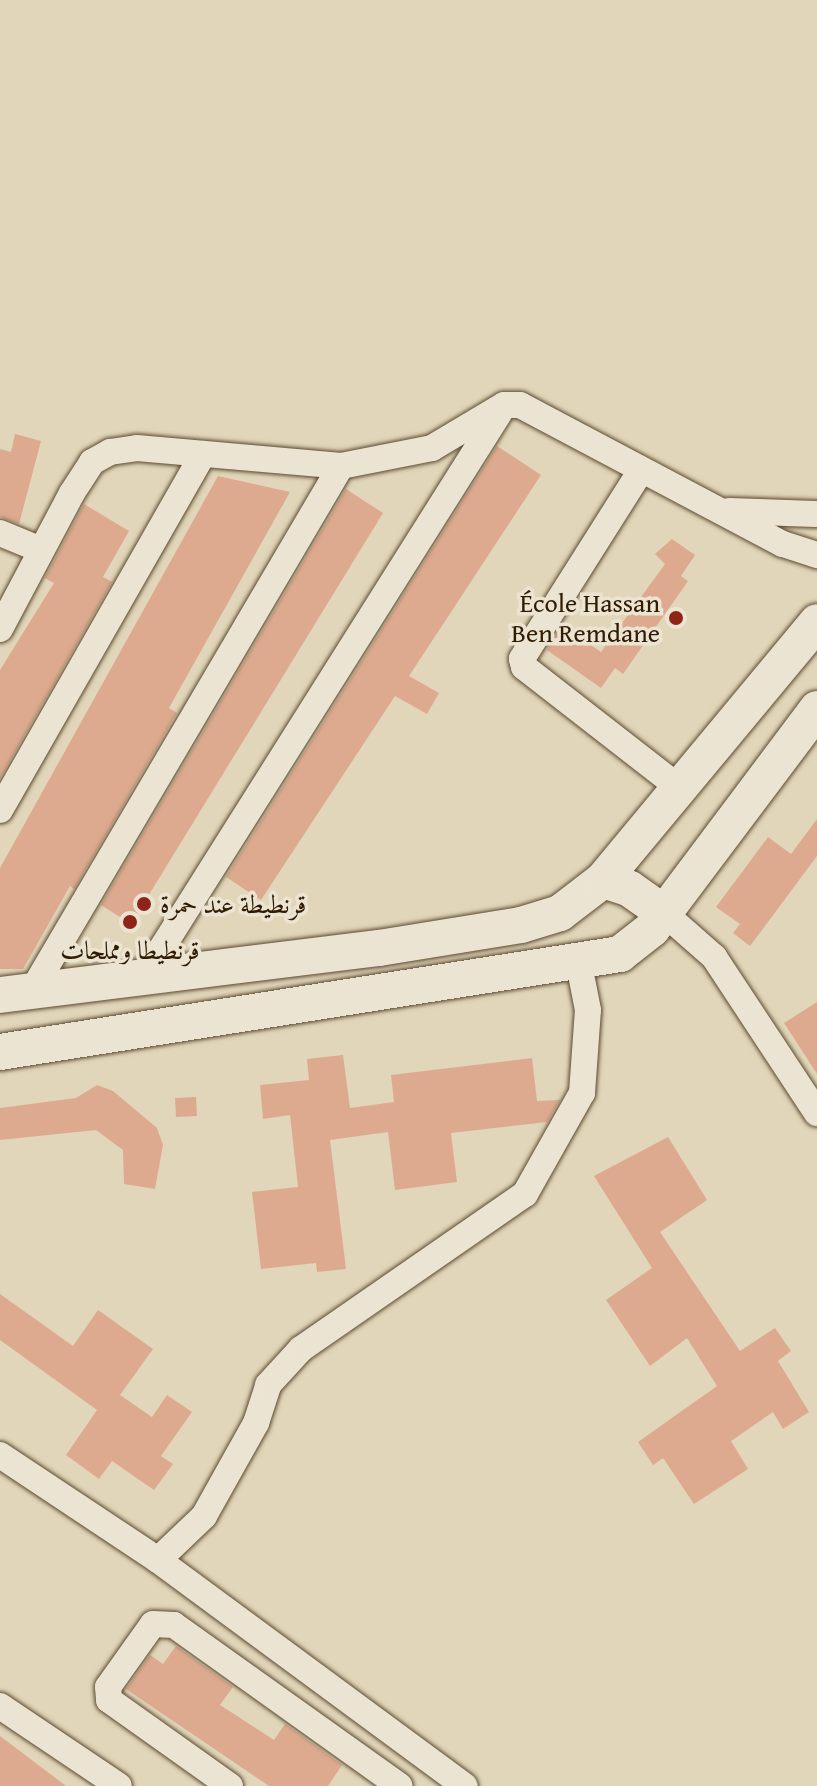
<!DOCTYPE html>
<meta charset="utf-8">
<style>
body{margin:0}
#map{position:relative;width:817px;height:1786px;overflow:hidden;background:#e1d6b9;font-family:"Gentium Book Plus",Amiri,serif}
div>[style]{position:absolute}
.building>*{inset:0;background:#deaa8f;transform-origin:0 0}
.roads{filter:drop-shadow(0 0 2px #5c4a30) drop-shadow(0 0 2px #5c4a30)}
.street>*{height:26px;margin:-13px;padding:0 13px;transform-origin:13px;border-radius:13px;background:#ece4d2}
.secondary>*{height:36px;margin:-18px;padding:0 18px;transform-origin:18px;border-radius:18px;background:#ece4d2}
.dots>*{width:22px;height:22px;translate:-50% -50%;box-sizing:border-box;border:4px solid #ece4d2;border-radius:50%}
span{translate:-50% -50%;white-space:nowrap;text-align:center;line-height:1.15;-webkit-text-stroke:7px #ece4d2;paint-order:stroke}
.poi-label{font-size:26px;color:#2f1c02}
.right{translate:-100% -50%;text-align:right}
.left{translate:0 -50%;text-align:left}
</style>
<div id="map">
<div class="building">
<div style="clip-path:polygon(15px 434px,41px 441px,19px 524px,0 517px,0 449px,11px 452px)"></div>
<div style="clip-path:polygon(497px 446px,541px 475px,409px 676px,439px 693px,427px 714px,395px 696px,261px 900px,226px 877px)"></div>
<div style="clip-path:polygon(218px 476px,290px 492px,169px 708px,177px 713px,74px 889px,70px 886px,23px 969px,0 969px,0 868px)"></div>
<div style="clip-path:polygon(346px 489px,383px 513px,131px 924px,101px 905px)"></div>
<div style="clip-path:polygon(84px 504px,129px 531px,103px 577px,112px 582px,0 778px,0 670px,54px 583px,45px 578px)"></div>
<div style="clip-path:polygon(672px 539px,695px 555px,681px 576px,688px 581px,623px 674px,615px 668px,601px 688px,547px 650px,557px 633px,570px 641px,575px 634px,601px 652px,665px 564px,655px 554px)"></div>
<div style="clip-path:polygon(817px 819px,817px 856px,750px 946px,733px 933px,740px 924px,716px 907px,768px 837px,791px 854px)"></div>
<div style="clip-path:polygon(817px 1002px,817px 1074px,784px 1023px)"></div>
<div style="clip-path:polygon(343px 1055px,350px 1108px,394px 1102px,391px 1075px,532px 1058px,537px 1101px,560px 1100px,547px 1122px,451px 1133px,457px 1182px,395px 1190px,388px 1132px,330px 1140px,346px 1269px,317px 1272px,316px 1263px,261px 1269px,252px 1192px,298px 1187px,290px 1115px,263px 1119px,260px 1085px,309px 1080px,307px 1059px)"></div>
<div style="clip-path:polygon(97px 1085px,113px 1091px,157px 1128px,163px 1145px,155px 1189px,124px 1184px,123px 1150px,96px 1130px,0 1140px,0 1108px,76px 1098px)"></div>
<div style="left:196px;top:1097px;width:19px;height:21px;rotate:87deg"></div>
<div style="clip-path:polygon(668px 1137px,707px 1200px,660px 1232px,740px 1351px,775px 1328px,791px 1351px,778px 1361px,809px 1412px,783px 1429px,773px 1412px,731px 1441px,748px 1469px,694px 1504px,663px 1458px,653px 1465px,638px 1442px,717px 1386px,687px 1338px,650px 1366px,606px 1300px,652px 1268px,594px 1176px)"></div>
<div style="clip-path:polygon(0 1294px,73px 1346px,98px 1310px,153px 1349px,120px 1395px,152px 1417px,167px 1395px,192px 1412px,161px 1456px,173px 1464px,154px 1490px,112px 1461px,99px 1479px,66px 1455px,97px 1410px,0 1340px)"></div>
<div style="clip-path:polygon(176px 1646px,233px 1687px,220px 1705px,274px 1740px,285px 1724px,342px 1765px,328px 1786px,269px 1786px,126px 1689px,150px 1655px,163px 1664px)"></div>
<div style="clip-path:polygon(0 1736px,66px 1786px,0 1786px)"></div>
</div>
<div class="roads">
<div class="street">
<div style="left:640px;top:472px;width:221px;rotate:122.3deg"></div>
<div style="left:522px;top:659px;width:8px;rotate:76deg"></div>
<div style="left:524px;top:667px;width:200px;rotate:37.9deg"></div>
<div style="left:729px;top:511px;width:88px;rotate:2deg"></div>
<div style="left:0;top:533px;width:44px;rotate:22.5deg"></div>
<div style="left:0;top:629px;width:154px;rotate:-62.1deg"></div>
<div style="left:72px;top:493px;width:37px;rotate:-57deg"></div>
<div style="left:92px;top:462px;width:21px;rotate:-29deg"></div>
<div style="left:110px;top:452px;width:27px;rotate:-8deg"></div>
<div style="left:137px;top:448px;width:205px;rotate:5deg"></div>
<div style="left:341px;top:466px;width:93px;rotate:-11.2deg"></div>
<div style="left:432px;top:448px;width:84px;rotate:-30.8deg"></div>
<div style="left:504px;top:405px;width:16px"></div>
<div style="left:520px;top:405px;width:297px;rotate:27.9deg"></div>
<div style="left:783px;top:544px;width:36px;rotate:18deg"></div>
<div style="left:0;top:810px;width:410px;rotate:-60.3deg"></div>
<div style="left:664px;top:913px;width:67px;rotate:41.3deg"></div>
<div style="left:714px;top:957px;width:187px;rotate:56.6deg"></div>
<div style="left:143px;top:978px;width:669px;rotate:-57.76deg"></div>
<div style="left:32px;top:991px;width:609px;rotate:-59.52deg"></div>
<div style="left:0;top:1455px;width:190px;rotate:33.6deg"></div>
<div style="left:158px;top:1560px;width:64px;rotate:-43.7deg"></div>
<div style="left:204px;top:1516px;width:107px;rotate:-60.8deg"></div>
<div style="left:256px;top:1423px;width:40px;rotate:-72deg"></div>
<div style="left:268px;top:1385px;width:49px;rotate:-47.5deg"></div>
<div style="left:301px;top:1349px;width:272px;rotate:-34.7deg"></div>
<div style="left:525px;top:1194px;width:116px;rotate:-60.6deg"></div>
<div style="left:582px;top:1093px;width:83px;rotate:-85.9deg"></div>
<div style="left:588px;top:1010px;width:47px;rotate:-101.1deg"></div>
<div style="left:158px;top:1560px;width:381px;rotate:36.4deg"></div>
<div style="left:0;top:1706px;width:143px;rotate:33.9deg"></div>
<div style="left:230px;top:1786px;width:148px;rotate:-144.6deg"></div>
<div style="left:109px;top:1700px;width:13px;rotate:-94deg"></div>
<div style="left:108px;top:1687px;width:77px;rotate:-54.5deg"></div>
<div style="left:153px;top:1624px;width:21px;rotate:3deg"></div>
<div style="left:174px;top:1625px;width:277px;rotate:35.5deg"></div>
</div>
<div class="secondary">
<div style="left:603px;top:880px;width:28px;rotate:18deg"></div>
<div style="left:630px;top:889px;width:42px;rotate:35.2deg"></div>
<div style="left:0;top:995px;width:382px;rotate:-7.1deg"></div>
<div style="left:379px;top:948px;width:144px;rotate:-9.2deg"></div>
<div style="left:521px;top:925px;width:41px;rotate:-17.1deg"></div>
<div style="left:560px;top:913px;width:54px;rotate:-37.5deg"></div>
<div style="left:603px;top:880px;width:335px;rotate:-50.3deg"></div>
<div style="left:0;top:1052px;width:628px;rotate:-8.98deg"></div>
<div style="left:620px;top:954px;width:41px;rotate:-38deg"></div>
<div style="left:652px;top:929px;width:275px;rotate:-53.1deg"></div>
</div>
</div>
<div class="dots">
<div style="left:676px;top:618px;background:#8f2418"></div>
<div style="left:144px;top:904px;background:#8f2418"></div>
<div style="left:130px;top:922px;background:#8f2418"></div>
</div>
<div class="poi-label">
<span class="right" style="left:660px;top:618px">École Hassan<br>Ben Remdane</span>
<span class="left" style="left:160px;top:904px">قرنطيطة عند حمرة</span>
<span style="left:130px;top:950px">قرنطيطا ومملحات</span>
</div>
</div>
